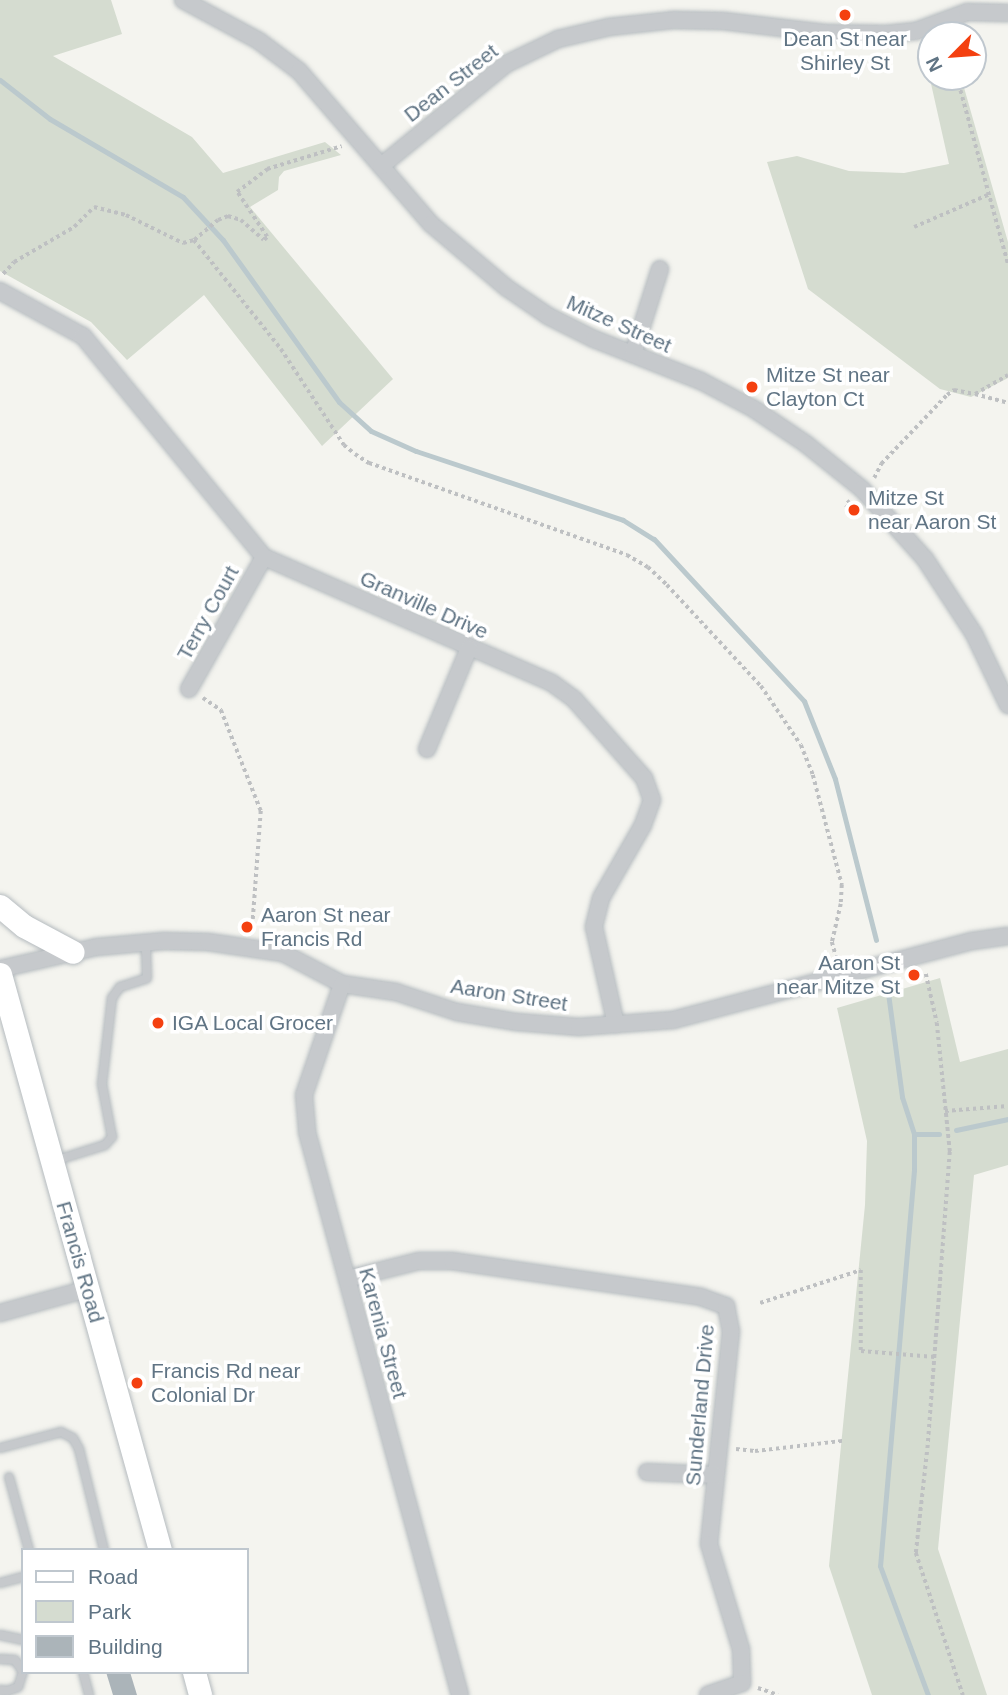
<!DOCTYPE html>
<style>
body{margin:0}
#map{position:relative;width:1008px;height:1695px;overflow:hidden;background:#f4f4ef;font-family:Arial,sans-serif}
div>[style]{position:absolute}
.green>*{inset:0;background:#d5dcd0}
.stream>*{height:5px;margin:-2.5px;padding:0 2.5px;transform-origin:2.5px;border-radius:2.5px;background:#bbc9cd}
.building>*{inset:0;background:#abb4b9}
.path>*{height:3.5px;margin-top:-1.75px;transform-origin:0;background:repeating-linear-gradient(90deg,#bec0c2 0 3.5px,transparent 0 7px)}
.roads{filter:drop-shadow(0 0 2px #b5bbbf) drop-shadow(0 0 2px #b5bbbf)}
.lane>*{height:8px;margin:-4px;padding:0 4px;transform-origin:4px;border-radius:4px;background:#c6c9cc}
.street>*{height:16px;margin:-8px;padding:0 8px;transform-origin:8px;border-radius:8px;background:#c6c9cc}
.secondary>*{height:23px;margin:-11.5px;padding:0 11.5px;transform-origin:11.5px;border-radius:11.5px;background:#fff}
.dots>*{width:19px;height:19px;translate:-50% -50%;box-sizing:border-box;border:4px solid #fff;border-radius:50%}
span{translate:-50% -50%;white-space:nowrap;text-align:center;line-height:1.15;-webkit-text-stroke:7px #fff;paint-order:stroke}
.poi-label{font-size:21px;color:#607484}
.left{translate:0 -50%;text-align:left}
.right{translate:-100% -50%;text-align:right}
.street-label{font-size:21px;color:#607484}
.legend{position:absolute;left:21px;top:1548px;width:228px;height:126px;box-sizing:border-box;background:#fff;border:2px solid #bfc7ce;margin:0;padding:9px 12px;list-style:none;font-size:21px;color:#607484}
.legend li{display:flex;align-items:center;gap:14px;height:35px}
.legend b{width:35px;border:2px solid #bfc7ce}
.north{position:absolute;left:917px;top:21px;width:70px;height:70px;box-sizing:border-box;background:#fff;border:2px solid #bfc7ce;border-radius:50%;rotate:245deg;font-size:19px;font-weight:700;line-height:28px;text-align:center;color:#607484}
.north::after{content:'';display:block;margin:auto;width:24px;height:32px;background:#f44010;clip-path:polygon(50% 0,100% 100%,50% 72%,0 100%)}
</style>
<div id="map">
<div class="green">
<div style="clip-path:polygon(0 0,111px 0,122px 34px,53px 56px,192px 137px,223px 173px,325px 142px,341px 155px,284px 171px,279px 177px,278px 190px,250px 207px,393px 379px,322px 446px,204px 295px,127px 360px,91px 322px,0 271px)"></div>
<div style="clip-path:polygon(923px 48px,931px 48px,931px 77px,961px 77px,1008px 242px,1008px 378px,971px 397px,940px 389px,808px 289px,767px 162px,797px 156px,849px 171px,904px 173px,949px 164px)"></div>
<div style="clip-path:polygon(940px 978px,960px 1062px,1008px 1049px,1008px 1165px,974px 1175px,938px 1549px,987px 1695px,872px 1695px,829px 1566px,865px 1205px,867px 1141px,837px 1008px)"></div>
</div>
<div class="stream">
<div style="left:0;top:80px;width:63px;rotate:38deg"></div>
<div style="left:50px;top:119px;width:154px;rotate:30.4deg"></div>
<div style="left:183px;top:197px;width:59px;rotate:47.1deg"></div>
<div style="left:223px;top:240px;width:199px;rotate:54.4deg"></div>
<div style="left:339px;top:402px;width:43px;rotate:42.2deg"></div>
<div style="left:371px;top:431px;width:49px;rotate:24deg"></div>
<div style="left:416px;top:451px;width:218px;rotate:18.4deg"></div>
<div style="left:623px;top:520px;width:36px;rotate:32deg"></div>
<div style="left:654px;top:539px;width:221px;rotate:47.2deg"></div>
<div style="left:804px;top:701px;width:84px;rotate:68.3deg"></div>
<div style="left:835px;top:779px;width:166px;rotate:75.7deg"></div>
<div style="left:888px;top:993px;width:105px;rotate:82.3deg"></div>
<div style="left:902px;top:1097px;width:39px;rotate:72deg"></div>
<div style="left:914px;top:1134px;width:36px;rotate:90deg"></div>
<div style="left:914px;top:1170px;width:397px;rotate:94.9deg"></div>
<div style="left:880px;top:1566px;width:138px;rotate:69.6deg"></div>
<div style="left:956px;top:1130px;width:53px;rotate:-11.9deg"></div>
<div style="left:914px;top:1134px;width:25px"></div>
</div>
<div class="building">
<div style="clip-path:polygon(106px 1672px,130px 1672px,137px 1695px,113px 1695px)"></div>
</div>
<div class="path">
<div style="left:957px;top:77px;width:194px;rotate:74.7deg"></div>
<div style="left:914px;top:227px;width:83px;rotate:-23.5deg"></div>
<div style="left:194px;top:240px;width:139px;rotate:51.4deg"></div>
<div style="left:281px;top:349px;width:115px;rotate:56.7deg"></div>
<div style="left:344px;top:445px;width:14px;rotate:39deg"></div>
<div style="left:355px;top:454px;width:17px;rotate:33deg"></div>
<div style="left:369px;top:463px;width:274px;rotate:19.6deg"></div>
<div style="left:627px;top:555px;width:24px;rotate:30deg"></div>
<div style="left:648px;top:567px;width:26px;rotate:43deg"></div>
<div style="left:667px;top:585px;width:138px;rotate:47.1deg"></div>
<div style="left:761px;top:686px;width:71px;rotate:55.9deg"></div>
<div style="left:801px;top:745px;width:32px;rotate:68deg"></div>
<div style="left:813px;top:775px;width:114px;rotate:75.2deg"></div>
<div style="left:842px;top:885px;width:19px;rotate:93deg"></div>
<div style="left:841px;top:904px;width:39px;rotate:103deg"></div>
<div style="left:832px;top:942px;width:15px;rotate:74deg"></div>
<div style="left:3px;top:274px;width:16px;rotate:-47deg"></div>
<div style="left:14px;top:262px;width:69px;rotate:-30.3deg"></div>
<div style="left:74px;top:227px;width:28px;rotate:-45deg"></div>
<div style="left:94px;top:207px;width:33px;rotate:14deg"></div>
<div style="left:126px;top:215px;width:64px;rotate:26.2deg"></div>
<div style="left:183px;top:243px;width:11px;rotate:-15deg"></div>
<div style="left:194px;top:240px;width:31px;rotate:-40deg"></div>
<div style="left:218px;top:220px;width:11px;rotate:-22deg"></div>
<div style="left:228px;top:216px;width:14px;rotate:17deg"></div>
<div style="left:241px;top:220px;width:30px;rotate:41deg"></div>
<div style="left:264px;top:240px;width:4px;rotate:-45deg"></div>
<div style="left:267px;top:237px;width:54px;rotate:-123.7deg"></div>
<div style="left:237px;top:192px;width:38px;rotate:-37deg"></div>
<div style="left:267px;top:169px;width:78px;rotate:-17deg"></div>
<div style="left:975px;top:394px;width:34px;rotate:15deg"></div>
<div style="left:874px;top:478px;width:16px;rotate:-63deg"></div>
<div style="left:881px;top:464px;width:95px;rotate:-46.3deg"></div>
<div style="left:947px;top:395px;width:9px;rotate:-36deg"></div>
<div style="left:954px;top:390px;width:21px;rotate:11deg"></div>
<div style="left:975px;top:394px;width:38px;rotate:-30deg"></div>
<div style="left:850px;top:501px;width:6px;rotate:135deg"></div>
<div style="left:846px;top:505px;width:12px;rotate:48deg"></div>
<div style="left:203px;top:698px;width:22px;rotate:34deg"></div>
<div style="left:221px;top:710px;width:109px;rotate:68.4deg"></div>
<div style="left:261px;top:811px;width:123px;rotate:94.2deg"></div>
<div style="left:926px;top:974px;width:50px;rotate:77.3deg"></div>
<div style="left:937px;top:1023px;width:130px;rotate:84.2deg"></div>
<div style="left:950px;top:1152px;width:294px;rotate:94.3deg"></div>
<div style="left:928px;top:1445px;width:109px;rotate:96.3deg"></div>
<div style="left:916px;top:1553px;width:150px;rotate:71.7deg"></div>
<div style="left:945px;top:1111px;width:63px;rotate:-4.5deg"></div>
<div style="left:760px;top:1303px;width:106px;rotate:-18.1deg"></div>
<div style="left:861px;top:1270px;width:81px;rotate:90deg"></div>
<div style="left:861px;top:1351px;width:74px;rotate:4.6deg"></div>
<div style="left:736px;top:1449px;width:19px;rotate:6deg"></div>
<div style="left:755px;top:1451px;width:88px;rotate:-6.6deg"></div>
<div style="left:758px;top:1688px;width:21px;rotate:19deg"></div>
</div>
<div class="roads">
<div class="lane">
<div style="left:54px;top:1161px;width:53px;rotate:-17.4deg"></div>
<div style="left:105px;top:1145px;width:11px;rotate:-49deg"></div>
<div style="left:112px;top:1137px;width:54px;rotate:-100.7deg"></div>
<div style="left:102px;top:1084px;width:87px;rotate:-83.4deg"></div>
<div style="left:112px;top:998px;width:14px;rotate:-54deg"></div>
<div style="left:120px;top:987px;width:28px;rotate:-18deg"></div>
<div style="left:147px;top:978px;width:36px;rotate:-92deg"></div>
<div style="left:0;top:1448px;width:63px;rotate:-14.7deg"></div>
<div style="left:61px;top:1432px;width:13px;rotate:27deg"></div>
<div style="left:73px;top:1438px;width:13px;rotate:61deg"></div>
<div style="left:79px;top:1449px;width:104px;rotate:76.1deg"></div>
<div style="left:9px;top:1477px;width:76px;rotate:74.7deg"></div>
<div style="left:0;top:1583px;width:24px;rotate:-15deg"></div>
<div style="left:0;top:1635px;width:24px;rotate:12deg"></div>
<div style="left:0;top:1659px;width:15px;rotate:4deg"></div>
<div style="left:15px;top:1660px;width:14px;rotate:56deg"></div>
<div style="left:83px;top:1672px;width:24px;rotate:75deg"></div>
<div style="left:0;top:1690px;width:7px;rotate:8deg"></div>
<div style="left:7px;top:1691px;width:12px;rotate:-20deg"></div>
<div style="left:18px;top:1687px;width:16px;rotate:-72deg"></div>
</div>
<div class="street">
<div style="left:183px;top:0;width:86px;rotate:28.3deg"></div>
<div style="left:259px;top:41px;width:50px;rotate:36.9deg"></div>
<div style="left:299px;top:71px;width:202px;rotate:49.2deg"></div>
<div style="left:431px;top:224px;width:99px;rotate:40.1deg"></div>
<div style="left:507px;top:288px;width:50px;rotate:34.3deg"></div>
<div style="left:548px;top:316px;width:51px;rotate:26.6deg"></div>
<div style="left:594px;top:339px;width:115px;rotate:21.4deg"></div>
<div style="left:701px;top:381px;width:60px;rotate:27.8deg"></div>
<div style="left:754px;top:409px;width:63px;rotate:33.9deg"></div>
<div style="left:806px;top:444px;width:72px;rotate:38.8deg"></div>
<div style="left:862px;top:489px;width:94px;rotate:48deg"></div>
<div style="left:925px;top:559px;width:90px;rotate:56.8deg"></div>
<div style="left:974px;top:634px;width:79px;rotate:64.4deg"></div>
<div style="left:381px;top:166px;width:161px;rotate:-39.2deg"></div>
<div style="left:506px;top:64px;width:58px;rotate:-25.7deg"></div>
<div style="left:558px;top:39px;width:52px;rotate:-13.2deg"></div>
<div style="left:609px;top:27px;width:64px;rotate:-6.2deg"></div>
<div style="left:673px;top:20px;width:50px;rotate:1.1deg"></div>
<div style="left:723px;top:21px;width:103px;rotate:6.7deg"></div>
<div style="left:825px;top:33px;width:61px;rotate:0.9deg"></div>
<div style="left:886px;top:34px;width:30px;rotate:-6deg"></div>
<div style="left:916px;top:31px;width:54px;rotate:-20.4deg"></div>
<div style="left:967px;top:12px;width:41px;rotate:1.4deg"></div>
<div style="left:0;top:291px;width:94px;rotate:28.5deg"></div>
<div style="left:83px;top:336px;width:286px;rotate:50.7deg"></div>
<div style="left:264px;top:557px;width:314px;rotate:23.6deg"></div>
<div style="left:552px;top:683px;width:27px;rotate:36deg"></div>
<div style="left:574px;top:699px;width:106px;rotate:48.5deg"></div>
<div style="left:644px;top:778px;width:23px;rotate:70deg"></div>
<div style="left:652px;top:800px;width:27px;rotate:110deg"></div>
<div style="left:643px;top:825px;width:84px;rotate:119.9deg"></div>
<div style="left:601px;top:898px;width:30px;rotate:104deg"></div>
<div style="left:594px;top:927px;width:100px;rotate:77.3deg"></div>
<div style="left:633px;top:354px;width:89px;rotate:-72.4deg"></div>
<div style="left:189px;top:689px;width:152px;rotate:-60.4deg"></div>
<div style="left:427px;top:749px;width:109px;rotate:-67.4deg"></div>
<div style="left:0;top:969px;width:99px;rotate:-12.8deg"></div>
<div style="left:97px;top:947px;width:67px;rotate:-5.1deg"></div>
<div style="left:164px;top:941px;width:44px;rotate:1.3deg"></div>
<div style="left:208px;top:942px;width:76px;rotate:8.3deg"></div>
<div style="left:283px;top:953px;width:67px;rotate:27.7deg"></div>
<div style="left:342px;top:984px;width:55px;rotate:8.4deg"></div>
<div style="left:396px;top:992px;width:64px;rotate:18.2deg"></div>
<div style="left:457px;top:1012px;width:61px;rotate:9.5deg"></div>
<div style="left:517px;top:1022px;width:62px;rotate:4.6deg"></div>
<div style="left:579px;top:1027px;width:94px;rotate:-4.3deg"></div>
<div style="left:673px;top:1020px;width:309px;rotate:-14.8deg"></div>
<div style="left:972px;top:941px;width:36px;rotate:-8deg"></div>
<div style="left:342px;top:984px;width:117px;rotate:108.9deg"></div>
<div style="left:304px;top:1095px;width:37px;rotate:85deg"></div>
<div style="left:307px;top:1132px;width:583px;rotate:74.8deg"></div>
<div style="left:347px;top:1279px;width:74px;rotate:-14deg"></div>
<div style="left:419px;top:1261px;width:33px"></div>
<div style="left:452px;top:1261px;width:252px;rotate:8.2deg"></div>
<div style="left:701px;top:1297px;width:27px;rotate:20deg"></div>
<div style="left:726px;top:1306px;width:25px;rotate:79deg"></div>
<div style="left:731px;top:1331px;width:214px;rotate:95.9deg"></div>
<div style="left:709px;top:1544px;width:110px;rotate:73.1deg"></div>
<div style="left:741px;top:1649px;width:34px;rotate:88deg"></div>
<div style="left:742px;top:1683px;width:36px;rotate:161deg"></div>
<div style="left:0;top:1313px;width:90px;rotate:-15.4deg"></div>
<div style="left:647px;top:1472px;width:68px;rotate:2.5deg"></div>
</div>
<div class="secondary">
<div style="left:0;top:906px;width:31px;rotate:40deg"></div>
<div style="left:24px;top:926px;width:55px;rotate:28deg"></div>
<div style="left:0;top:974px;width:598px;rotate:74.48deg"></div>
<div style="left:194px;top:1672px;width:24px;rotate:75deg"></div>
</div>
</div>
<div class="dots">
<div style="left:845px;top:15px;background:#f44010"></div>
<div style="left:752px;top:387px;background:#f44010"></div>
<div style="left:854px;top:510px;background:#f44010"></div>
<div style="left:247px;top:927px;background:#f44010"></div>
<div style="left:914px;top:975px;background:#f44010"></div>
<div style="left:158px;top:1023px;background:#f44010"></div>
<div style="left:137px;top:1383px;background:#f44010"></div>
</div>
<div class="poi-label">
<span style="left:845px;top:51px">Dean St near<br>Shirley St</span>
<span class="left" style="left:766px;top:387px">Mitze St near<br>Clayton Ct</span>
<span class="left" style="left:868px;top:510px">Mitze St<br>near Aaron St</span>
<span class="left" style="left:261px;top:927px">Aaron St near<br>Francis Rd</span>
<span class="right" style="left:900px;top:975px">Aaron St<br>near Mitze St</span>
<span class="left" style="left:172px;top:1023px">IGA Local Grocer</span>
<span class="left" style="left:151px;top:1383px">Francis Rd near<br>Colonial Dr</span>
</div>
<div class="street-label">
<span style="left:451px;top:83px;rotate:-38deg">Dean Street</span>
<span style="left:619px;top:324px;rotate:24deg">Mitze Street</span>
<span style="left:424px;top:605px;rotate:24deg">Granville Drive</span>
<span style="left:208px;top:613px;rotate:-61deg">Terry Court</span>
<span style="left:509px;top:995px;rotate:9deg">Aaron Street</span>
<span style="left:80px;top:1262px;rotate:74deg">Francis Road</span>
<span style="left:383px;top:1333px;rotate:75deg">Karenia Street</span>
<span style="left:700px;top:1405px;rotate:-85deg">Sunderland Drive</span>
</div>
<ul class="legend">
<li><b style="height:9px;background:#fff"></b>Road</li>
<li><b style="height:19px;background:#d5dcd0"></b>Park</li>
<li><b style="height:19px;background:#abb4b9"></b>Building</li>
</ul>
<div class="north">N</div>
</div>
